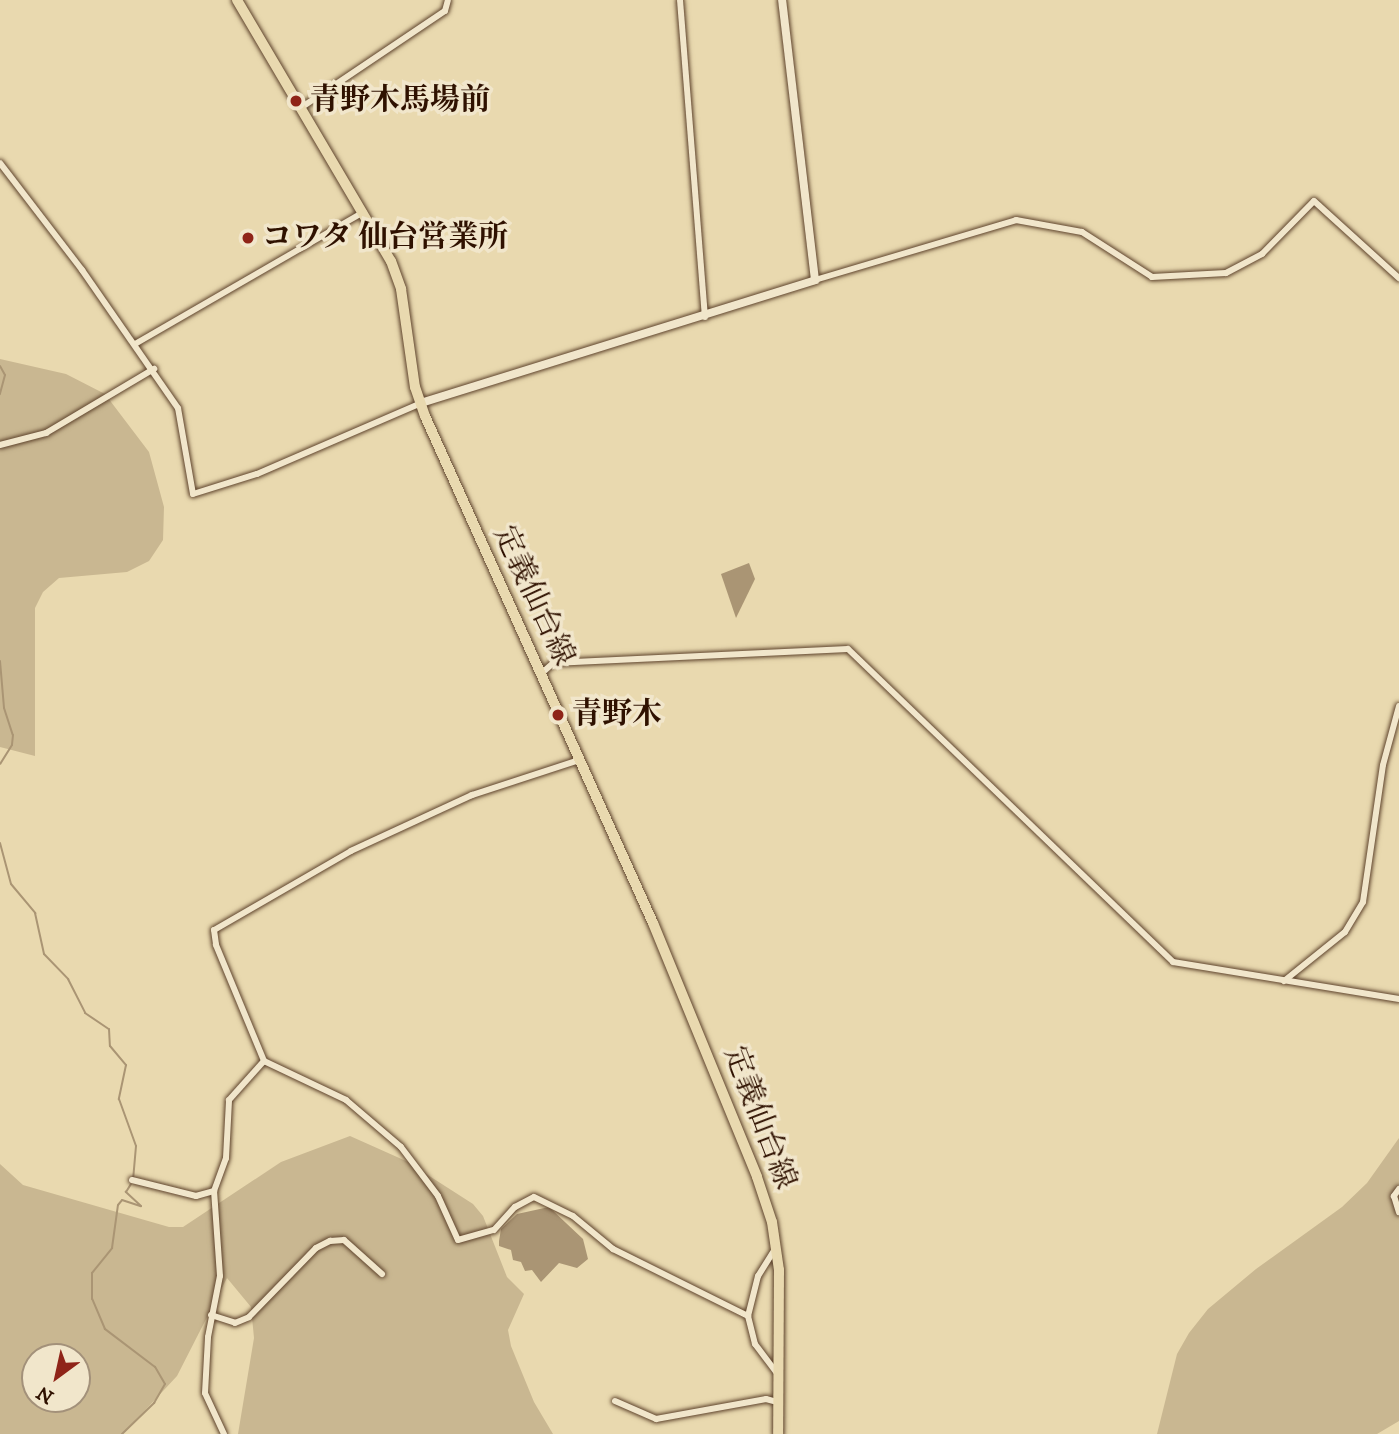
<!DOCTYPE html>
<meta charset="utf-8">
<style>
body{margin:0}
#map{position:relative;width:1399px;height:1434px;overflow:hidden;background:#e9d9af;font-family:"IM FELL DW Pica","Noto Serif JP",serif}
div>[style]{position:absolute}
.green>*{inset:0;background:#c9b791}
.water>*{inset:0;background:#aa9574}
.stream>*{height:2px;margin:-1px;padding:0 1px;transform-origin:1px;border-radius:1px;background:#aa9574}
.roads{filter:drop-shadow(0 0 2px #5e432c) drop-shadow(0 0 2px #5e432c)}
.minor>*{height:6px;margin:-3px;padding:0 3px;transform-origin:3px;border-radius:3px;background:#f1e6cb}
.tertiary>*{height:8px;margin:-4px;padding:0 4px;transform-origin:4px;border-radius:4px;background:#f1e6cb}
.primary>*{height:10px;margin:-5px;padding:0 5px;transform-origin:5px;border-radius:5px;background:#e9d9af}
.dots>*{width:19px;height:19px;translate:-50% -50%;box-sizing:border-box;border:4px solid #f1e6cb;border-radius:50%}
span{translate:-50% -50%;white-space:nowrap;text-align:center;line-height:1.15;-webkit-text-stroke:7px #f1e6cb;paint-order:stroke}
.poi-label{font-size:30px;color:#2f1100;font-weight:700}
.left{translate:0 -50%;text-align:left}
.street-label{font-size:30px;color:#2f1100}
.north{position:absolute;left:21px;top:1343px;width:70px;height:70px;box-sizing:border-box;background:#f1e6cb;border:2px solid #a3917a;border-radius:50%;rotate:213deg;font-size:19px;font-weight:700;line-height:28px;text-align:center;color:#2f1100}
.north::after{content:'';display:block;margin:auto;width:24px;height:32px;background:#8f2418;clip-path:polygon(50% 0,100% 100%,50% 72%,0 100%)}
</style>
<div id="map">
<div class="green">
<div style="clip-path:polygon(0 359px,66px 374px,105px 394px,149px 452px,164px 507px,163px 540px,149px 561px,127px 572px,59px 578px,43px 592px,35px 608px,35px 756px,0 747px)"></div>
<div style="clip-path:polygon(evenodd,350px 1136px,406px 1161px,473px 1204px,483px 1216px,507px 1277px,524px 1294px,508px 1330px,511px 1346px,534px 1402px,553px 1434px,238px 1434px,254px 1338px,251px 1307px,227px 1278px,177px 1376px,123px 1434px,0 1434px,0 1164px,23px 1185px,169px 1227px,183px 1227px,281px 1162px,350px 1136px,35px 1357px,77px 1357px,77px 1399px,35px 1399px,35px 1357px)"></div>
<div style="clip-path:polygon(1399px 1138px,1399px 1421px,1377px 1434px,1157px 1434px,1177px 1354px,1189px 1333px,1208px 1309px,1256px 1269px,1342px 1207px,1367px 1183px)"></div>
</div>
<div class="water">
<div style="clip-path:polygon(749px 563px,755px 579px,736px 618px,721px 574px)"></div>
<div style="clip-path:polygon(549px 1207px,583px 1239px,588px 1259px,577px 1268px,559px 1263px,541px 1282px,532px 1270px,525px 1271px,521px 1262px,513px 1260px,511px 1250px,499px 1246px,499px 1241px,501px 1229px,517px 1214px)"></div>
</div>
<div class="stream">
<div style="left:0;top:366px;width:10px;rotate:61deg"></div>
<div style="left:5px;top:375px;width:20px;rotate:105deg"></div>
<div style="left:0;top:661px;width:47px;rotate:85.1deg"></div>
<div style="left:4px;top:708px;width:28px;rotate:72deg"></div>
<div style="left:13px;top:735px;width:10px;rotate:96deg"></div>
<div style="left:12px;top:745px;width:22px;rotate:122deg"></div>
<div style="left:0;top:843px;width:42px;rotate:75deg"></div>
<div style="left:11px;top:884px;width:38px;rotate:50deg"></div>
<div style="left:35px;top:913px;width:42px;rotate:77.6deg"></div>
<div style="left:44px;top:954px;width:35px;rotate:46deg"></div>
<div style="left:68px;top:979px;width:38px;rotate:63deg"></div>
<div style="left:85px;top:1013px;width:29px;rotate:34deg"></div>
<div style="left:109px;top:1029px;width:17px;rotate:87deg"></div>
<div style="left:110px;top:1046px;width:25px;rotate:50deg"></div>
<div style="left:126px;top:1065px;width:35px;rotate:102deg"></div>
<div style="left:119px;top:1099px;width:50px;rotate:70.1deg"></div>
<div style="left:136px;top:1146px;width:32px;rotate:95deg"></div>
<div style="left:122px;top:1434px;width:45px;rotate:-44.1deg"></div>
<div style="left:154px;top:1403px;width:22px;rotate:-60deg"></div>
<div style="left:165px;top:1384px;width:20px;rotate:-120deg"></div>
<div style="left:155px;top:1367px;width:63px;rotate:-142.8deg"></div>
<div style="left:105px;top:1329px;width:33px;rotate:-113deg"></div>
<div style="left:92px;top:1299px;width:26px;rotate:-90deg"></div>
<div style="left:92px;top:1273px;width:32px;rotate:-51deg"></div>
<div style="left:112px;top:1248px;width:43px;rotate:-82.1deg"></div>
<div style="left:118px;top:1205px;width:6px;rotate:-51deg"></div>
<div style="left:122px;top:1200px;width:20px;rotate:18deg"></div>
<div style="left:141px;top:1206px;width:21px;rotate:-137deg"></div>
<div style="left:126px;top:1192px;width:9px;rotate:-58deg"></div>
</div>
<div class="roads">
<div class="minor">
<div style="left:680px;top:0;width:318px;rotate:85.5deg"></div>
<div style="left:302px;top:107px;width:172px;rotate:-33.9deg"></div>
<div style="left:445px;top:11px;width:11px;rotate:-75deg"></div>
<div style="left:0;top:163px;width:135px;rotate:52.5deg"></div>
<div style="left:82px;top:270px;width:168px;rotate:55.2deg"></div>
<div style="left:178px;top:408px;width:87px;rotate:80.1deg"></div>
<div style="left:193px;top:494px;width:67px;rotate:-17.4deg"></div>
<div style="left:257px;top:474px;width:179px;rotate:-23.4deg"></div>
<div style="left:815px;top:280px;width:210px;rotate:-16.6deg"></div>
<div style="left:1016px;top:220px;width:67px;rotate:10.3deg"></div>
<div style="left:1082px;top:232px;width:83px;rotate:32.7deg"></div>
<div style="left:1152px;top:277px;width:74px;rotate:-3.1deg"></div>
<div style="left:1226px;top:273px;width:41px;rotate:-27.8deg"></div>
<div style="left:1262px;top:254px;width:74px;rotate:-45.5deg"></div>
<div style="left:1314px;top:201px;width:115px;rotate:42.2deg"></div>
<div style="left:135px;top:344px;width:264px;rotate:-30deg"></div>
<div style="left:0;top:445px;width:48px;rotate:-14.6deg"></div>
<div style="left:46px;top:433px;width:126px;rotate:-30.7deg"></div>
<div style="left:542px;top:673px;width:15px;rotate:-42deg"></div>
<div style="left:553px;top:663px;width:295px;rotate:-2.7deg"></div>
<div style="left:848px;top:649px;width:451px;rotate:43.9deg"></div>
<div style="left:1173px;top:962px;width:229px;rotate:9.3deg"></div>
<div style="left:579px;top:760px;width:113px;rotate:161.9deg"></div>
<div style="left:472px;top:795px;width:133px;rotate:155.2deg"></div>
<div style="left:351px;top:851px;width:158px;rotate:150deg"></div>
<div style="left:214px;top:930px;width:15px;rotate:82deg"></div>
<div style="left:216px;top:945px;width:126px;rotate:67.5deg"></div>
<div style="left:264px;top:1061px;width:91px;rotate:25.4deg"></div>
<div style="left:346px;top:1100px;width:72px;rotate:40.5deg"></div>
<div style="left:401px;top:1147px;width:61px;rotate:52.9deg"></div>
<div style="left:438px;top:1196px;width:48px;rotate:65.6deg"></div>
<div style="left:458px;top:1240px;width:37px;rotate:-16deg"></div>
<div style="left:494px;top:1230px;width:31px;rotate:-48deg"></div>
<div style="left:515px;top:1207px;width:21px;rotate:-28deg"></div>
<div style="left:534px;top:1197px;width:43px;rotate:26deg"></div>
<div style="left:573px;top:1216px;width:52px;rotate:39.5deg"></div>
<div style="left:613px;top:1249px;width:151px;rotate:26.4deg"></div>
<div style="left:1284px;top:981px;width:78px;rotate:-38.8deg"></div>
<div style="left:1345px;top:932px;width:35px;rotate:-59deg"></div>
<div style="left:1363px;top:902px;width:138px;rotate:-81.7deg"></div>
<div style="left:1383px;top:765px;width:61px;rotate:-74.8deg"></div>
<div style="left:132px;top:1180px;width:66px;rotate:14deg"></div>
<div style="left:196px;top:1196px;width:19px;rotate:-16deg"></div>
<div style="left:1399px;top:1189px;width:9px;rotate:126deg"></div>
<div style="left:1394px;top:1196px;width:17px;rotate:73deg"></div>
<div style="left:775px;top:1249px;width:32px;rotate:122deg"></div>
<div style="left:758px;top:1276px;width:41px;rotate:104deg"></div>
<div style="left:748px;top:1316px;width:29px;rotate:76deg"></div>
<div style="left:755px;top:1344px;width:36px;rotate:53deg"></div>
<div style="left:211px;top:1315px;width:25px;rotate:18deg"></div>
<div style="left:235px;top:1323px;width:15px;rotate:-23deg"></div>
<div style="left:249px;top:1317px;width:96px;rotate:-45.8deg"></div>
<div style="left:316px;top:1248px;width:16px;rotate:-27deg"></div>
<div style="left:330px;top:1241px;width:14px;rotate:-4deg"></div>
<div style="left:344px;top:1240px;width:51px;rotate:41.8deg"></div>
<div style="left:615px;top:1401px;width:45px;rotate:23.7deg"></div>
<div style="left:656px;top:1419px;width:112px;rotate:-10.3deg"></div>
<div style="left:766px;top:1399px;width:11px;rotate:15deg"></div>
<div style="left:224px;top:1434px;width:45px;rotate:-114.9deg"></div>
<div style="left:205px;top:1393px;width:56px;rotate:-86.9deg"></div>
<div style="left:208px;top:1337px;width:62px;rotate:-78.9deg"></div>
<div style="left:220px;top:1276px;width:85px;rotate:-94deg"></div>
<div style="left:214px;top:1191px;width:35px;rotate:-70deg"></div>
<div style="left:226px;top:1158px;width:58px;rotate:-87deg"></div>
<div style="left:229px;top:1100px;width:52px;rotate:-48.1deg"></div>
</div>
<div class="tertiary">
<div style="left:421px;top:403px;width:413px;rotate:-17.3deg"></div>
<div style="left:815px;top:280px;width:282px;rotate:-96.7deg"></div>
</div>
<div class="primary">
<div style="left:237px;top:0;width:303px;rotate:59.5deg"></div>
<div style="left:391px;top:261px;width:30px;rotate:70deg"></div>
<div style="left:401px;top:289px;width:99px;rotate:81.9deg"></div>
<div style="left:415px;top:387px;width:31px;rotate:71deg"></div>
<div style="left:425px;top:416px;width:556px;rotate:65.79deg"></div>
<div style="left:653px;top:923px;width:274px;rotate:67.7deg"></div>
<div style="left:757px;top:1177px;width:47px;rotate:71.6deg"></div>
<div style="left:772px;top:1222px;width:49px;rotate:81.7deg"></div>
<div style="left:779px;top:1270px;width:164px;rotate:90.3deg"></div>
</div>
</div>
<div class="dots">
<div style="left:296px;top:101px;background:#8f2418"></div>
<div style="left:248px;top:238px;background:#8f2418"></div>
<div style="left:558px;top:715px;background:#8f2418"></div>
</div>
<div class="poi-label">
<span class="left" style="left:310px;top:101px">青野木馬場前</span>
<span class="left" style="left:262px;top:238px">コワタ 仙台営業所</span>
<span class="left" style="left:572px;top:715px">青野木</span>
</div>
<div class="street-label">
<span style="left:533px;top:596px;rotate:65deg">定義仙台線</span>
<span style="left:759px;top:1118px;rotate:69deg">定義仙台線</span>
</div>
<div class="north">N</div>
</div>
